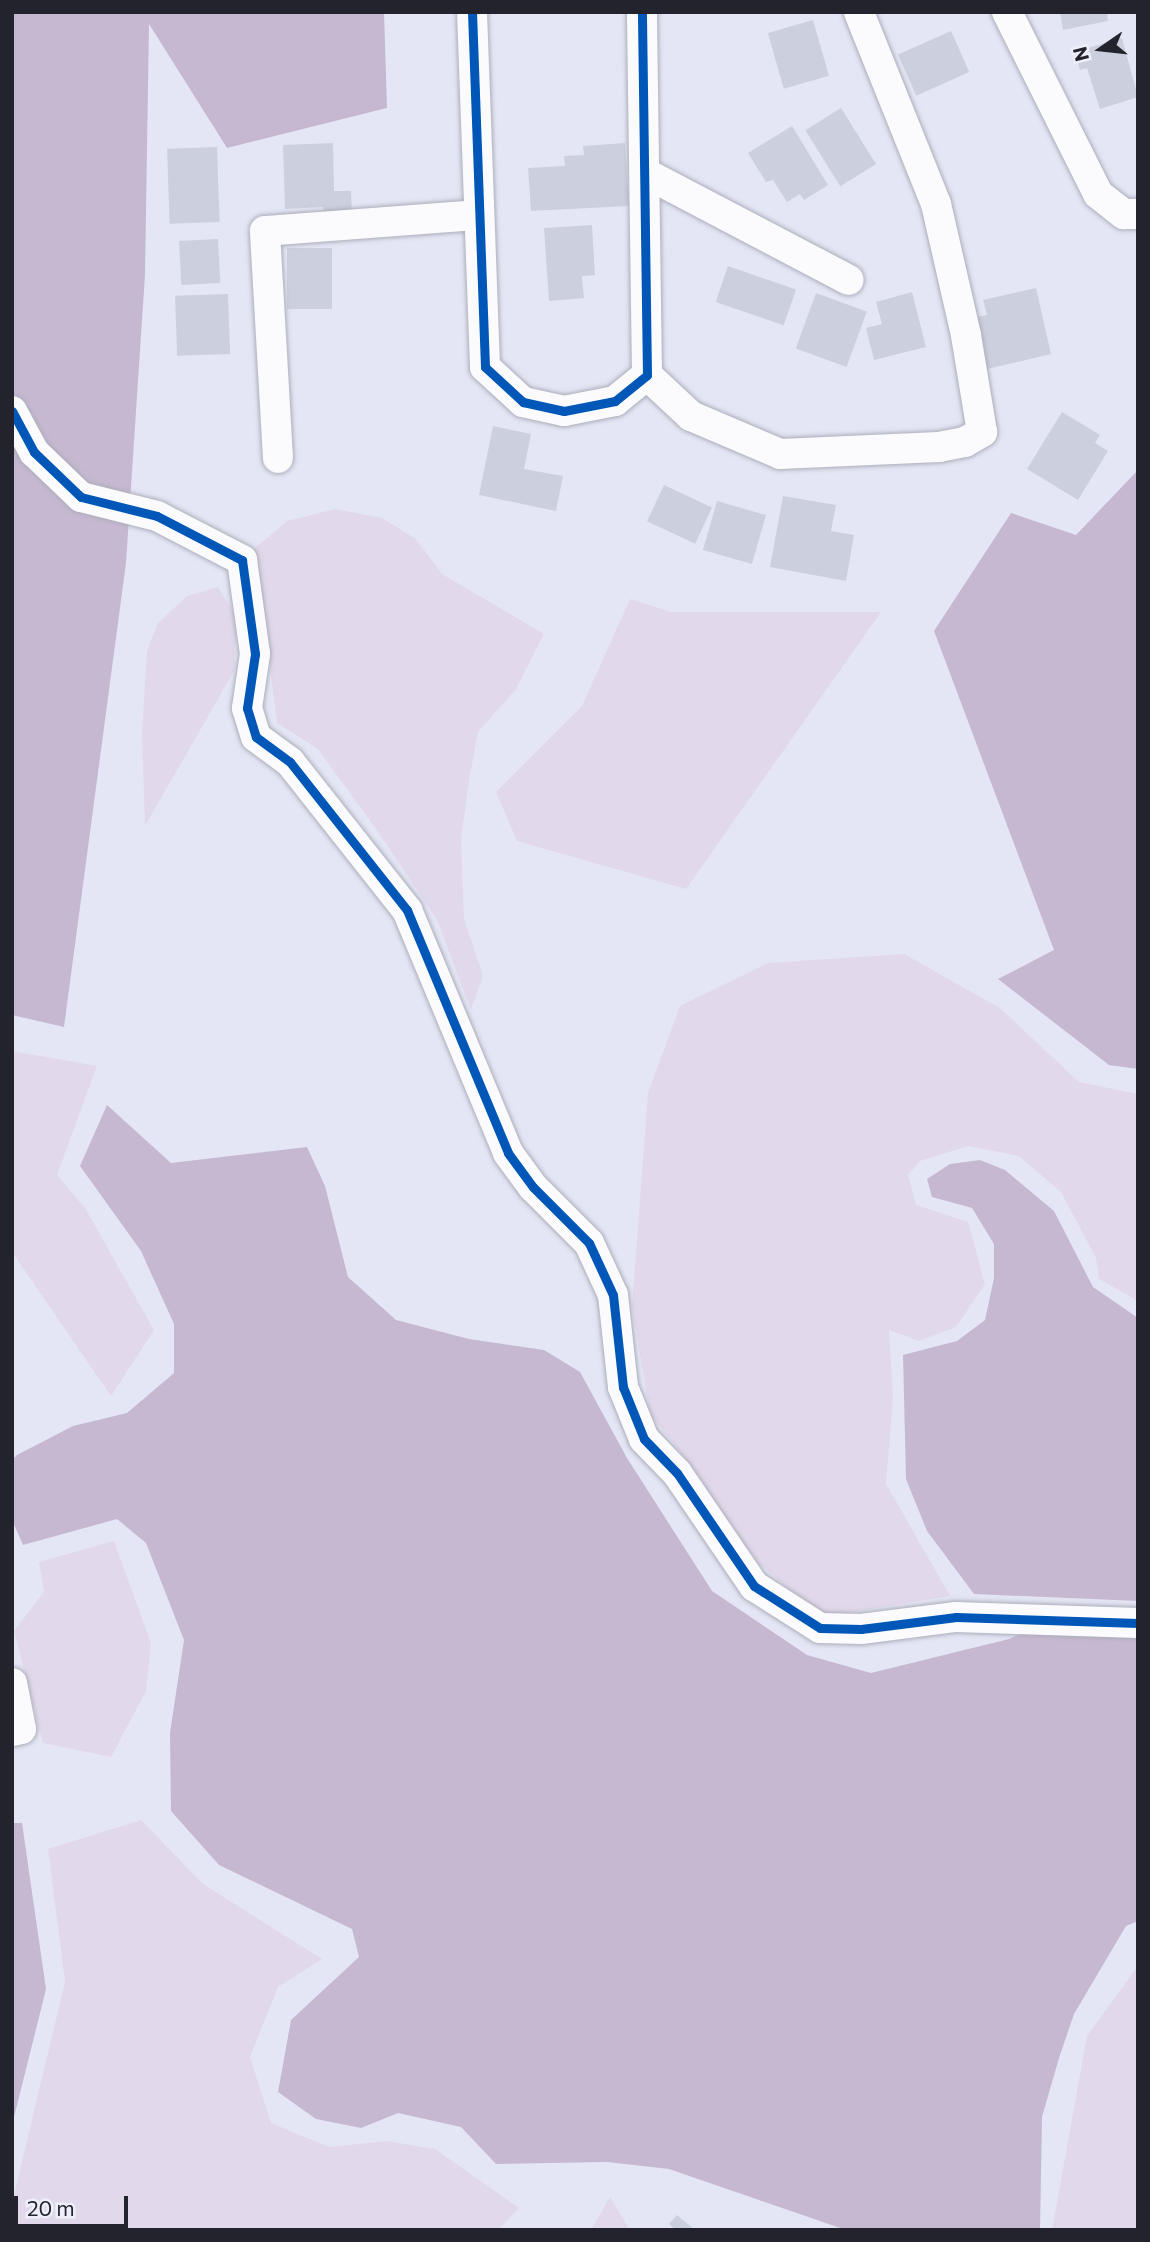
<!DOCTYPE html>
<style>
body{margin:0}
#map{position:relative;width:1150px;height:2242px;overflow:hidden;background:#e4e6f5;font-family:Commissioner,sans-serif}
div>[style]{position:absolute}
.green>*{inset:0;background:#e2d8eb}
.forest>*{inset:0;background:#c7b8d1}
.building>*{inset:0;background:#ccd0de;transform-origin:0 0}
.roads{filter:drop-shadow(0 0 2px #acaeba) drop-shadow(0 0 2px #acaeba)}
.minor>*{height:30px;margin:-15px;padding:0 15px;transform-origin:15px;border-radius:15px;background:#fbfbfe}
.cycleway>*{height:9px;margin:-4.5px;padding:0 4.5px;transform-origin:4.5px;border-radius:4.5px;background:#0057b8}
span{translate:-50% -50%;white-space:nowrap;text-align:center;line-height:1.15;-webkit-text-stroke:5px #eeeffa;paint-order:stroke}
.frame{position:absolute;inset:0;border:14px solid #22232d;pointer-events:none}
.north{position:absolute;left:1066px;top:14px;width:70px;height:70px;-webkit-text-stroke:5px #eeeffa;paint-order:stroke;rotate:256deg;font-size:19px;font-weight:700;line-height:28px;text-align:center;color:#22232d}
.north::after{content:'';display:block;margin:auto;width:24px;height:32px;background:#22232d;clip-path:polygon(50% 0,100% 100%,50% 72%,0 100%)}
.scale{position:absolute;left:14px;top:2196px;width:114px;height:32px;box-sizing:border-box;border:4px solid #22232d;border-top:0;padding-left:9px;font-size:21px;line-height:24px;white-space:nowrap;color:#22232d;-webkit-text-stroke:5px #eeeffa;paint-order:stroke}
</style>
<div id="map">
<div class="green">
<div style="clip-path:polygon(335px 509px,382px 518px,416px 539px,442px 574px,544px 634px,516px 689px,478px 732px,469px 780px,461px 839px,464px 919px,483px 976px,471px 1010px,437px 920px,376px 829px,318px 749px,277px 723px,255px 548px,287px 521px)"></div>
<div style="clip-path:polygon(218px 587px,237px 618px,234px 671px,145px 826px,142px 732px,147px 651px,158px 623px,187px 596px)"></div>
<div style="clip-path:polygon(630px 599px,671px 612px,881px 612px,686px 889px,517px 841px,496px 792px,582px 706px)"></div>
<div style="clip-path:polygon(904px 954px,1000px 1008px,1079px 1082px,1138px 1094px,1138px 1301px,1099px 1279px,1096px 1258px,1061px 1192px,1019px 1156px,968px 1146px,920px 1161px,908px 1175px,916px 1205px,968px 1222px,985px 1284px,956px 1327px,919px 1341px,889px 1330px,893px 1398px,886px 1484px,950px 1596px,829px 1616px,801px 1600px,746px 1552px,685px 1458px,650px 1414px,632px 1306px,648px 1093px,680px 1006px,768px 963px)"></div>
<div style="clip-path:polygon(12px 1051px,97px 1066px,57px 1175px,85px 1208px,154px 1330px,111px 1396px,12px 1252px)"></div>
<div style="clip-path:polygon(114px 1541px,151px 1643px,146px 1691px,111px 1757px,43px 1743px,14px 1631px,44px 1592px,39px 1562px)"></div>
<div style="clip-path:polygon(141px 1820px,203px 1884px,322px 1959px,278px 1987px,250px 2057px,271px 2123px,329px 2147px,387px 2141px,435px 2149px,519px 2208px,498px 2230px,12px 2230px,12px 2203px,65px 1982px,48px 1849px)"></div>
<div style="clip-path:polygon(1138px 1966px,1138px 2230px,1052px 2230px,1087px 2036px)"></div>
<div style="clip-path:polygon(610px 2197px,630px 2230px,591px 2230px)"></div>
</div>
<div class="forest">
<div style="clip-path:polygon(12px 12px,384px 12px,387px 108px,227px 148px,149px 24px,145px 275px,126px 563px,64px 1027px,12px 1015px)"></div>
<div style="clip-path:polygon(1138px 470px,1138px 1069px,1109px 1065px,998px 979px,1054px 950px,934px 631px,1011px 513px,1076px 535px)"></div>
<div style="clip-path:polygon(107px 1105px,171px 1163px,307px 1147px,325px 1186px,348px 1277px,396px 1320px,469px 1339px,544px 1350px,580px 1372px,627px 1458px,712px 1591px,807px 1655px,871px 1673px,1009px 1639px,1071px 1612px,1138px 1610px,1138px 1921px,1126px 1926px,1074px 2014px,1059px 2058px,1042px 2117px,1040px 2230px,846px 2230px,669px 2169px,607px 2162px,496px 2164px,461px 2127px,398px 2113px,361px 2128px,316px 2119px,278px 2092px,291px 2020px,359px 1957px,352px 1929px,219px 1865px,171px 1811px,170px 1733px,184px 1640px,146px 1543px,117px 1519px,23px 1545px,12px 1520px,12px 1460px,17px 1455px,73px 1426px,127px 1413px,174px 1373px,174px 1324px,141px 1251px,80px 1166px)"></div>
<div style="clip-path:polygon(980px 1160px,1005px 1170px,1054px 1211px,1093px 1287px,1138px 1318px,1138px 1601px,974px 1594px,927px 1531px,906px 1479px,903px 1355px,957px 1341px,985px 1320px,994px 1278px,994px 1244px,972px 1208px,932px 1197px,927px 1179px,950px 1164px)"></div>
<div style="clip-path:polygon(12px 1823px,22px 1823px,46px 1989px,12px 2125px)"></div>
</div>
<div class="building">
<div style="clip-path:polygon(1060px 12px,1107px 12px,1108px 21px,1063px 30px)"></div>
<div style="left:813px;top:20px;width:58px;height:47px;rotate:74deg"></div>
<div style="left:951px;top:31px;width:45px;height:58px;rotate:66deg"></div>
<div style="clip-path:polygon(1122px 38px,1138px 97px,1100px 109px,1087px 68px,1080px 70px,1075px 52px)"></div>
<div style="left:841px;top:108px;width:66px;height:42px;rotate:58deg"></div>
<div style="clip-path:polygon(792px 126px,828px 185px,804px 200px,800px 194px,787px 202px,773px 180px,766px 182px,748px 153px)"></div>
<div style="clip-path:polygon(333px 143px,334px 191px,351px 191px,352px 215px,324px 216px,323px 207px,285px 209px,283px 145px)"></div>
<div style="clip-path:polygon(625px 143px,629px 206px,531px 211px,528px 168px,565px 166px,564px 156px,584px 155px,583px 146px)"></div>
<div style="left:217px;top:147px;width:75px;height:50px;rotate:88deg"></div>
<div style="clip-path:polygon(592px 225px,595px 275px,582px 276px,584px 298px,549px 301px,544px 228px)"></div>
<div style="left:218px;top:239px;width:44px;height:39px;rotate:87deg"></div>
<div style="left:287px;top:248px;width:45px;height:61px"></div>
<div style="left:728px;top:266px;width:72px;height:38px;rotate:19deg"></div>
<div style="clip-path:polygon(1036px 288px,1051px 354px,987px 369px,976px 317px,987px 315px,983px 300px)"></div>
<div style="clip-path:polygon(912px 292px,926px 347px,874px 360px,866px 328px,882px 324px,876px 302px)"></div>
<div style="left:816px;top:293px;width:54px;height:59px;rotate:20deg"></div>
<div style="left:228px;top:294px;width:60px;height:53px;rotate:88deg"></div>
<div style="clip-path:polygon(1062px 412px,1100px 435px,1095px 443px,1108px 451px,1078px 500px,1027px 469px)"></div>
<div style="clip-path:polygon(493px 426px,531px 434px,524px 469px,563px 476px,556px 511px,479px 495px)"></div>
<div style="left:664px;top:485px;width:53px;height:40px;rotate:25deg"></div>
<div style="clip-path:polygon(783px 496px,836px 505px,831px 531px,854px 535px,846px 581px,770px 567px)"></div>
<div style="left:717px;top:501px;width:51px;height:51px;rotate:16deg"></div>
<div style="clip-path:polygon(677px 2215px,695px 2230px,676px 2230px,669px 2224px)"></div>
</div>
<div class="roads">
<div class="minor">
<div style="left:472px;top:12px;width:355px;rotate:87.9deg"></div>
<div style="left:485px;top:367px;width:52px;rotate:42.6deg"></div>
<div style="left:523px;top:402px;width:42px;rotate:12.4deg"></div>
<div style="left:564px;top:411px;width:52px;rotate:-11.1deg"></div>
<div style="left:615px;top:401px;width:41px;rotate:-39.1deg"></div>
<div style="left:647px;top:375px;width:363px;rotate:-90.8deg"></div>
<div style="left:1007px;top:12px;width:203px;rotate:63.4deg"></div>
<div style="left:1098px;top:194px;width:33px;rotate:38deg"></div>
<div style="left:1124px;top:214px;width:14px"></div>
<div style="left:645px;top:173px;width:230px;rotate:27.7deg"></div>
<div style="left:647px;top:375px;width:60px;rotate:43deg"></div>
<div style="left:691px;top:416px;width:97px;rotate:23.1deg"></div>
<div style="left:780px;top:454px;width:159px;rotate:-2.5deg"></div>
<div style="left:939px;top:447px;width:26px;rotate:-11deg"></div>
<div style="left:965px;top:442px;width:20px;rotate:-30deg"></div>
<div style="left:982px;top:432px;width:98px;rotate:-99.4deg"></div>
<div style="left:966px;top:335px;width:134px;rotate:-102.9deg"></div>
<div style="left:936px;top:204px;width:207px;rotate:-111.9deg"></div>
<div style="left:12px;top:411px;width:47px;rotate:61.8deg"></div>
<div style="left:34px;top:452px;width:65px;rotate:43.8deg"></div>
<div style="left:81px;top:497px;width:78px;rotate:14deg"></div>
<div style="left:157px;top:516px;width:96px;rotate:27.4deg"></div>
<div style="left:242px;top:560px;width:95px;rotate:82.1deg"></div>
<div style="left:255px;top:654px;width:55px;rotate:98.4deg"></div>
<div style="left:247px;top:708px;width:30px;rotate:73deg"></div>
<div style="left:256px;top:737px;width:42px;rotate:36.3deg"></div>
<div style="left:290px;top:762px;width:189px;rotate:51.7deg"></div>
<div style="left:407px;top:910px;width:263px;rotate:67.4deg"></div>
<div style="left:508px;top:1153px;width:42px;rotate:53.7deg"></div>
<div style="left:533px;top:1187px;width:79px;rotate:45deg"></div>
<div style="left:589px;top:1243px;width:57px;rotate:65.2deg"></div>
<div style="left:613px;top:1295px;width:93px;rotate:83.8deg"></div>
<div style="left:623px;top:1387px;width:56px;rotate:68deg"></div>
<div style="left:644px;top:1439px;width:47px;rotate:45.9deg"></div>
<div style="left:677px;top:1473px;width:137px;rotate:55.7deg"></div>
<div style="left:754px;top:1586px;width:78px;rotate:32.5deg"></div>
<div style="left:820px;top:1628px;width:41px;rotate:1.4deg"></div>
<div style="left:861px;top:1629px;width:96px;rotate:-7.2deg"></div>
<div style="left:956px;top:1617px;width:182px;rotate:1.9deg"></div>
<div style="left:278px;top:458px;width:227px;rotate:-93.3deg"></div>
<div style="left:265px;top:231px;width:213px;rotate:-4.3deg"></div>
<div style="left:12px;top:1683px;width:47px;rotate:78.9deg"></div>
<div style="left:21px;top:1729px;width:9px;rotate:167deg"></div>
</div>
</div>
<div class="cycleway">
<div style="left:472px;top:12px;width:355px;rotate:87.9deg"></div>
<div style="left:485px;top:367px;width:52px;rotate:42.6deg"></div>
<div style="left:523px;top:402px;width:42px;rotate:12.4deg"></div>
<div style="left:564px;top:411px;width:52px;rotate:-11.1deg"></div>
<div style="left:615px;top:401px;width:41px;rotate:-39.1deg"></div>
<div style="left:647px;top:375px;width:363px;rotate:-90.8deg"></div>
<div style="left:12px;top:411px;width:47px;rotate:61.8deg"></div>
<div style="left:34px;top:452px;width:65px;rotate:43.8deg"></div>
<div style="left:81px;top:497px;width:78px;rotate:14deg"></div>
<div style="left:157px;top:516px;width:96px;rotate:27.4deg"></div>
<div style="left:242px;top:560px;width:95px;rotate:82.1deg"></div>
<div style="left:255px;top:654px;width:55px;rotate:98.4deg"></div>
<div style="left:247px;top:708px;width:30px;rotate:73deg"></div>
<div style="left:256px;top:737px;width:42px;rotate:36.3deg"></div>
<div style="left:290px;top:762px;width:189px;rotate:51.7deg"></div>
<div style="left:407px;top:910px;width:263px;rotate:67.4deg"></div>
<div style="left:508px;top:1153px;width:42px;rotate:53.7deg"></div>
<div style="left:533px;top:1187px;width:79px;rotate:45deg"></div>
<div style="left:589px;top:1243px;width:57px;rotate:65.2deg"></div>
<div style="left:613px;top:1295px;width:93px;rotate:83.8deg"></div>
<div style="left:623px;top:1387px;width:56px;rotate:68deg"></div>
<div style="left:644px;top:1439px;width:47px;rotate:45.9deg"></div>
<div style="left:677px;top:1473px;width:137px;rotate:55.7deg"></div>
<div style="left:754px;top:1586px;width:78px;rotate:32.5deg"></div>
<div style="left:820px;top:1628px;width:41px;rotate:1.4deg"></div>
<div style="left:861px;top:1629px;width:96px;rotate:-7.2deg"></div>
<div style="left:956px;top:1617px;width:182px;rotate:1.9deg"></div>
</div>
<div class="frame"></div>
<div class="north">N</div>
<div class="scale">20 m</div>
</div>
